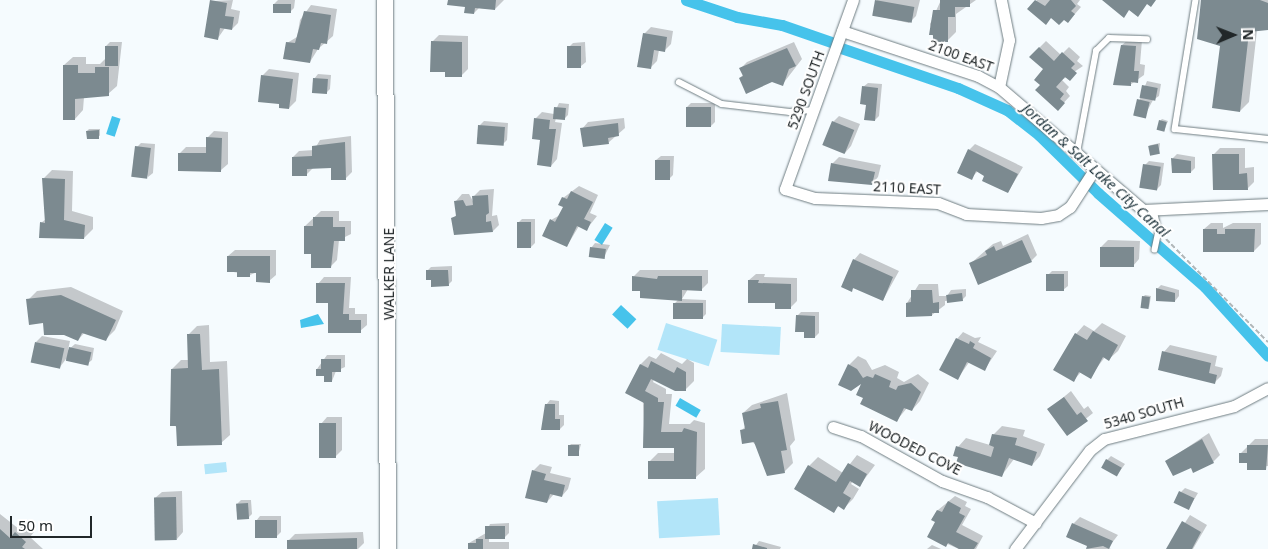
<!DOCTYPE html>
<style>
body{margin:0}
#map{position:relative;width:1268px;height:549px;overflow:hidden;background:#f5fbfe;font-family:"Noto Sans",sans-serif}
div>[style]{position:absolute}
.green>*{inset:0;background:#b2e5f9;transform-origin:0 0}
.water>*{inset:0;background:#46c3eb;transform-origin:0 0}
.shadow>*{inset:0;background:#0003}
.canal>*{height:11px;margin:-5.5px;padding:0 5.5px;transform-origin:5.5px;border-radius:5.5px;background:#46c3eb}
.building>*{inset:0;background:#7c8a90;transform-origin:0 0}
.path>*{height:2px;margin-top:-1px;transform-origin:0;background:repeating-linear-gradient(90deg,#b0b6b8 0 5px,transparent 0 7.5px)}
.roads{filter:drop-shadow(0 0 1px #6e7c81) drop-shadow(0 0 1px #6e7c81)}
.lane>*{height:5.5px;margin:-2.75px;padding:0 2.75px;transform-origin:2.75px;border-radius:2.75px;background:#fff}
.street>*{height:11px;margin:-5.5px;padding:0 5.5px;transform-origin:5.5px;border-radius:5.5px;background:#fff}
.secondary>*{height:16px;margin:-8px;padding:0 8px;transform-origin:8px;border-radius:8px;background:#fff}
span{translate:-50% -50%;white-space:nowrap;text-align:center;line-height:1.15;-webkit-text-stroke:4px #fff;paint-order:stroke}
.street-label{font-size:14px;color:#212729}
.water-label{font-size:15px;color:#1e333b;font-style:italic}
.north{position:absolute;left:1208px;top:10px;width:50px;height:50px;-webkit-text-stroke:4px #fff;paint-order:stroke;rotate:89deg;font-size:14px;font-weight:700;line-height:20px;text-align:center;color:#212729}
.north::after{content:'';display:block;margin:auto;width:18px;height:22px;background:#212729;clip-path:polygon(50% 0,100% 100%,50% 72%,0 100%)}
.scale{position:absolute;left:10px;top:516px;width:82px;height:22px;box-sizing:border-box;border:2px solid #212729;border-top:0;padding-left:6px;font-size:15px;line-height:18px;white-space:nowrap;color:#212729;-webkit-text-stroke:4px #fff;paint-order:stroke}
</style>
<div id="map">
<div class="green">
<div style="left:666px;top:323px;width:54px;height:28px;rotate:18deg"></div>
<div style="left:722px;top:324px;width:59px;height:28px;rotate:3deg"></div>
<div style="left:226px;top:462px;width:10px;height:22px;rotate:84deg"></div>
<div style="left:718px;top:498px;width:37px;height:61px;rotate:87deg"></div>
</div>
<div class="water">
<div style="left:112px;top:116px;width:9px;height:19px;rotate:18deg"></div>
<div style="left:605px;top:223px;width:9px;height:20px;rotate:32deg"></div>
<div style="left:621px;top:305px;width:21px;height:13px;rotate:43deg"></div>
<div style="clip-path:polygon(318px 314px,324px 324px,301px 328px,300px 320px)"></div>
<div style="left:680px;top:398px;width:24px;height:9px;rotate:30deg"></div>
</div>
<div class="shadow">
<div style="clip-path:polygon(233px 0,231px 9px,240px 11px,238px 23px,232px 29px,225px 28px,218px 38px,212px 1px)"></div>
<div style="clip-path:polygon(278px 0,295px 0,294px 8px,290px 12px,274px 4px)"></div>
<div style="clip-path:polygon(449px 0,504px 0,495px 9px,479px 8px,474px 13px,466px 6px)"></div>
<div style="clip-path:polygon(877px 0,920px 0,916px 16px,909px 23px,873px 15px)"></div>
<div style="clip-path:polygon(941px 0,976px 0,956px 14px,956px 32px,947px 41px,934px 41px,930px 24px)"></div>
<div style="clip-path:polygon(1037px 0,1080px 0,1077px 4px,1081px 7px,1074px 15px,1064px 18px,1052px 17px,1029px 9px)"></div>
<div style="clip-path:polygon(1202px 0,1268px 0,1268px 29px,1257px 30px,1249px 102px,1240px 111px,1221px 46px)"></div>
<div style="clip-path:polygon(311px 5px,337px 9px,333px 36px,318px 49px,310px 62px,287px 43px,297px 37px,300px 20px)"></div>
<div style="clip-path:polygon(651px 27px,673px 31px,671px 44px,664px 51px,659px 50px,657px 61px,650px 68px,644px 34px)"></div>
<div style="clip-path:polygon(439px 35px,468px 36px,468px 69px,461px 76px,446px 71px,432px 42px)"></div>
<div style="clip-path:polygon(1129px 39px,1142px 40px,1140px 64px,1145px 65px,1144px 75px,1130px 85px,1122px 45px)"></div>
<div style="clip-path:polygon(1046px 41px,1061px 55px,1069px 47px,1080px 57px,1077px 61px,1083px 66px,1062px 80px,1069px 87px,1066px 91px,1070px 96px,1058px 109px,1042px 84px,1045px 69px,1039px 48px)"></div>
<div style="clip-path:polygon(110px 42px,122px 42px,117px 86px,108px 94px,84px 97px,83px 110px,75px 119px,64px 65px,73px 57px,86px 57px,86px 64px,100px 64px,106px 58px,106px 46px)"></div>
<div style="clip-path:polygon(585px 42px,586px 62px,581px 66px,569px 47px,573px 43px)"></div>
<div style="clip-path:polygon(794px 42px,802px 59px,782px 85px,772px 81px,740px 78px,744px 74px,741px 68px,747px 62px)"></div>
<div style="clip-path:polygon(269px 69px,299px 73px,296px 101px,289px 108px,281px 103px,262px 76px)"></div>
<div style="clip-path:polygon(318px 74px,331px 75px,330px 89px,326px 93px,314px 79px)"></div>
<div style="clip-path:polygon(1147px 81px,1161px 84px,1159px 96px,1153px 100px,1144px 117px,1134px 114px)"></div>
<div style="clip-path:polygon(868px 83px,882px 84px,879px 116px,875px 120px,863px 87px)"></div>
<div style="clip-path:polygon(559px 103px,569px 104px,568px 115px,564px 119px,556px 118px,555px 122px,562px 123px,557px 159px,551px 166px,535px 119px,542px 112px,554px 114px)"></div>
<div style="clip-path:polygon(691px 103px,715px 103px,715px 122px,711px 126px,687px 107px)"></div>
<div style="clip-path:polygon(839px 116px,860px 124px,851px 146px,845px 153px,833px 122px)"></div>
<div style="clip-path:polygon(624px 118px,625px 128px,608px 143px,582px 129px,588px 122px)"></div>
<div style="clip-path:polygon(1162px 119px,1168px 121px,1164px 131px,1160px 121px)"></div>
<div style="clip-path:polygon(484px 121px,508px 123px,507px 140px,503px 144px,480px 125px)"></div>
<div style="clip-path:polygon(89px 129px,100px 129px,100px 136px,87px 131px)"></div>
<div style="clip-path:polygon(214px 131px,228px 132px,228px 164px,221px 170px,180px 153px,186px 147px,207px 147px,207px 138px)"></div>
<div style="clip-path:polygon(351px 136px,352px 172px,345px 179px,332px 167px,314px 167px,307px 174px,293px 157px,299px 151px,314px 150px,320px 140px)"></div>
<div style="clip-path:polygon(141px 143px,155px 144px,153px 173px,148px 177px,137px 147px)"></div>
<div style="clip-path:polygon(1160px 143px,1159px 153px,1149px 146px,1151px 145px)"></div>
<div style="clip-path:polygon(975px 144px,1023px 167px,1008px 192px,978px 171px,971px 178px,969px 150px)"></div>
<div style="clip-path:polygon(1220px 148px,1245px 148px,1245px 168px,1254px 167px,1254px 182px,1247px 189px,1213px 155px)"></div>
<div style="clip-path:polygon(1177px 154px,1195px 157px,1195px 168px,1191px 172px,1173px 172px,1173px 158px)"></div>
<div style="clip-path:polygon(661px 156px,674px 156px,673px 175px,669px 179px,656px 160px)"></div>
<div style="clip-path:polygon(839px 157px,881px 165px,878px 177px,872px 184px,832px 164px)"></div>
<div style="clip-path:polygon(1149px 161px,1164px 163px,1161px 185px,1157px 189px,1145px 165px)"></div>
<div style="clip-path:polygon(52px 170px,73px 171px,72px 211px,93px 217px,93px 229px,84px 238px,41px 223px,46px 219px,43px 179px)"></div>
<div style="clip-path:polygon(579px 186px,598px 195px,590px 213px,597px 216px,586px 230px,579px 226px,567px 246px,551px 220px,560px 215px,564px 206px,563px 198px)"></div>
<div style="clip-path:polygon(494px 189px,492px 216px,497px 215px,499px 225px,493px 231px,453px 219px,457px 214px,456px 201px,462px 194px,469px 194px,474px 203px,473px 197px,480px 190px)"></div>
<div style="clip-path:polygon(321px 211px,339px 211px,339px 221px,351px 221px,351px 234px,339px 240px,337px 260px,330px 267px,312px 253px,305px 226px)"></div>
<div style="clip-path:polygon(522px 219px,535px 219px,535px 243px,531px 247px,518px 223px)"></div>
<div style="clip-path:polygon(1211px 223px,1223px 223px,1223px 228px,1233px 223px,1261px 223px,1261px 244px,1254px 251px,1204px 229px)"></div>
<div style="clip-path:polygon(1028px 234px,1037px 255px,1031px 261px,970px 264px,993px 244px,1001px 241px,1003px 246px)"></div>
<div style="clip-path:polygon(1108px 240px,1140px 241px,1139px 259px,1133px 266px,1101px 247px)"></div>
<div style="clip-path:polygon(595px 243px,610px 245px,604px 257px,591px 248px)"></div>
<div style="clip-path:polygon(235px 250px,276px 250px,276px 275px,269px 281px,257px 272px,250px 275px,228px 271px,228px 256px)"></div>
<div style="clip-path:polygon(860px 253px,899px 271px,883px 300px,855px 287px,851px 290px,854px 260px)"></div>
<div style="clip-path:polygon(452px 266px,452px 281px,448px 285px,432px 279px,427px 271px,431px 267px)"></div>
<div style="clip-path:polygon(640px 270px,708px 270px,708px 283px,702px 289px,688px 289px,682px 299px,706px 300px,706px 314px,702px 318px,674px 304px,679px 299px,641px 290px,633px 277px)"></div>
<div style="clip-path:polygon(1052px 271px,1068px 271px,1068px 286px,1063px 290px,1048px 275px)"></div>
<div style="clip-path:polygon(756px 274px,765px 274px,764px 277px,797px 278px,797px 301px,790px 308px,749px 280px)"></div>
<div style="clip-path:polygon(324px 277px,351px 277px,349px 308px,355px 308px,355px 314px,367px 314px,367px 325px,360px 331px,329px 301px,318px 284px)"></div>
<div style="clip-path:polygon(919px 284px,938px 284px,939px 296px,947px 296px,951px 290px,966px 289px,966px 296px,962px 300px,945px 301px,945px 305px,932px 315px,907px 303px)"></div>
<div style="clip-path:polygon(1161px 285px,1179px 290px,1179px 296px,1175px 301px,1157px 289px)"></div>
<div style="clip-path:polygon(71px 287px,123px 311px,115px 330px,106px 339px,85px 332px,78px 340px,44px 322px,28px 300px,37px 291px)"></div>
<div style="clip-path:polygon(1145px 295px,1151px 296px,1149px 308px,1143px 297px)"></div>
<div style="clip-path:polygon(801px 312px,819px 312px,819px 333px,815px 337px,805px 331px,797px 316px)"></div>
<div style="clip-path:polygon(1102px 323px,1126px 336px,1118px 351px,1109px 359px,1105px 357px,1090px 377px,1081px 372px,1074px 380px,1076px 334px,1084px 325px,1094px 331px)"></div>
<div style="clip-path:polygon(209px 325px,210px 362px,227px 361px,230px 435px,221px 443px,172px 425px,172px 369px,181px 360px,189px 360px,188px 335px,197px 326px)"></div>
<div style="clip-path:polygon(963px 332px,975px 338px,981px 337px,978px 342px,997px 351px,985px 369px,970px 361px,958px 378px,957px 339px)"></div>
<div style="clip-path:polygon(42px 336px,70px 341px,68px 350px,75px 344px,94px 348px,92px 360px,87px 364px,66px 359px,60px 367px,36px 342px)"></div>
<div style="clip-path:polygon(1170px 345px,1217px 356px,1215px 366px,1223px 368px,1221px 376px,1215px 382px,1164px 352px)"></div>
<div style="clip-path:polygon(661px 353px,682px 364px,687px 359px,694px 363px,694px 381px,685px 390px,654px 379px,653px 382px,666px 389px,666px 394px,672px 394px,669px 424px,690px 424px,694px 420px,705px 423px,705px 469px,696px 477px,650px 461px,658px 453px,675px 453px,675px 447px,645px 447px,641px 364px,649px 356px,656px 359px)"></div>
<div style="clip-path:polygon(327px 355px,345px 355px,345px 367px,336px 371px,332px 381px,317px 369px)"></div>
<div style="clip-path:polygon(858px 356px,866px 360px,872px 370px,885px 365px,899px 372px,897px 378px,904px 382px,918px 374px,929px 383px,920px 401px,912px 410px,907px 408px,897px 420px,864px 398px,864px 381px,849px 365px)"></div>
<div style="clip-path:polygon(1071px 391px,1084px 409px,1088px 406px,1093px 413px,1067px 434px,1048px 410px)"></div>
<div style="clip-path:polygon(787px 393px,795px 440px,790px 446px,793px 463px,784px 472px,741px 431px,746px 426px,743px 413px,752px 405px)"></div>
<div style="clip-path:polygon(550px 400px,559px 401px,559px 415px,564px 415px,564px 425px,560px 429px,546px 405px)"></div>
<div style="clip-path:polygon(327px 417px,342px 417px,342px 450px,335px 457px,321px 424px)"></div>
<div style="clip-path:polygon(1002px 426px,1025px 430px,1023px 436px,1045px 444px,1040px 456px,1032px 465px,1014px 459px,1002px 475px,960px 457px,958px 447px,966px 438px,990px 445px,993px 435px)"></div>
<div style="clip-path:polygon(1209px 433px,1220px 455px,1213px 462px,1192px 466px,1167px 461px)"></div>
<div style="clip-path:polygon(1255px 439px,1268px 439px,1268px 466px,1248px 468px,1248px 462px,1240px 454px)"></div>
<div style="clip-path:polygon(571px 444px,581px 444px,578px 455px,569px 446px)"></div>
<div style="clip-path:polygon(857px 455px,875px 465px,860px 485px,853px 481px,851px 484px,859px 489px,853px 499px,844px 508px,840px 505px,833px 511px,809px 466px,818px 457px,843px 473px)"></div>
<div style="clip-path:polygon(1111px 456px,1125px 464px,1117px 475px,1107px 460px)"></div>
<div style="clip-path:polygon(540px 464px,552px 467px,550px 473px,571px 478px,568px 489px,562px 496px,554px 494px,547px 502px,533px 471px)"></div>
<div style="clip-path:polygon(1185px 488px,1198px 493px,1189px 508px,1181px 492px)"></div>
<div style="clip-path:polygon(182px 491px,183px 532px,177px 539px,155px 498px,162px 492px)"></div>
<div style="clip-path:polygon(955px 496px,967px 502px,965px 506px,971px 509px,962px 525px,983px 536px,976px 549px,959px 549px,929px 536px,937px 521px,938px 510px)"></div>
<div style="clip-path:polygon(241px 500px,251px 500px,252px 514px,248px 518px,237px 504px)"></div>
<div style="clip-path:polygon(0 514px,19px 529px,24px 524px,34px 532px,30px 537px,43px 549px,0 549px)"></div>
<div style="clip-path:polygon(1190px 515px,1207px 525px,1193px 549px,1168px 549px)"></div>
<div style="clip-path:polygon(260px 516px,281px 516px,281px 532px,277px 536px,256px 521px)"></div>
<div style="clip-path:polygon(1080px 517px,1118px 535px,1108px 548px,1111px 549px,1087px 549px,1089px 545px,1073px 524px)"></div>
<div style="clip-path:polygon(509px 523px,509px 533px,505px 537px,489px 538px,489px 542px,509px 542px,509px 549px,469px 549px,469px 543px,486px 533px,490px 524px)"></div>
<div style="clip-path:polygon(363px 532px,364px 543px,358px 549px,288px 549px,288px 541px,295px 534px)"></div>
<div style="clip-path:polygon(759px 541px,781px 547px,780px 549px,753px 549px)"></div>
<div style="clip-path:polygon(932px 545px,941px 549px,927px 549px)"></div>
</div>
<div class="canal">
<div style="left:686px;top:0;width:54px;rotate:18.4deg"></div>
<div style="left:737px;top:17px;width:46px;rotate:10.1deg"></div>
<div style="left:782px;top:25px;width:52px;rotate:19.1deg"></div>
<div style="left:841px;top:48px;width:124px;rotate:18.9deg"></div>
<div style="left:958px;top:88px;width:54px;rotate:24.2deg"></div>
<div style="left:1007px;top:110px;width:41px;rotate:38deg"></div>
<div style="left:1039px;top:135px;width:83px;rotate:44.5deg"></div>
<div style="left:1098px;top:193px;width:142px;rotate:41.3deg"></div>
<div style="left:1205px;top:287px;width:93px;rotate:47.6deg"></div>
</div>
<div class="building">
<div style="clip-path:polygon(210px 0,227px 3px,225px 16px,234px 17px,232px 30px,220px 28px,218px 40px,204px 37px)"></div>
<div style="clip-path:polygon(448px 0,496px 0,495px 10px,475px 8px,474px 14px,464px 13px,465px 7px,447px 5px)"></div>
<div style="left:875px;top:0;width:40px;height:16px;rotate:10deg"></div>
<div style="clip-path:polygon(940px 0,970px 0,970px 7px,955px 7px,955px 17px,948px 17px,948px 42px,933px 42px,933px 35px,929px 35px,933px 10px,940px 10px)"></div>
<div style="clip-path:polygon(1035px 0,1045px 6px,1050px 0,1071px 0,1076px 6px,1071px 11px,1075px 14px,1068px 23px,1064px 20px,1059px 25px,1051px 18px,1046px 25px,1027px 9px)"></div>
<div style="clip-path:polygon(1102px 0,1156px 0,1151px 7px,1147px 4px,1138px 17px,1129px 10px,1124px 18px)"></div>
<div style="clip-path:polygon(1201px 0,1260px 0,1268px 3px,1268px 30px,1249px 32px,1240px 112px,1212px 108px,1220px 46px,1197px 39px)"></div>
<div style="left:273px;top:4px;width:18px;height:9px"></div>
<div style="clip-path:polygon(304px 11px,331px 15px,327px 44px,321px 43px,319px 50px,313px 49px,310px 63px,283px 59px,286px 42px,295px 43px)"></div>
<div style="clip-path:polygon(643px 33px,667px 37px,665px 52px,654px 50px,651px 69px,637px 67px)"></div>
<div style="clip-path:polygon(431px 41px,462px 42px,462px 77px,445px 77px,445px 72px,430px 72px)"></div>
<div style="clip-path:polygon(1121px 45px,1136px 46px,1134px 71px,1139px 71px,1138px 83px,1131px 82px,1131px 86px,1113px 85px)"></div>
<div style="left:105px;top:46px;width:13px;height:20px"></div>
<div style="left:567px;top:46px;width:14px;height:22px"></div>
<div style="clip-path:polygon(1039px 47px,1054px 61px,1062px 52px,1075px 64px,1071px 68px,1077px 73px,1070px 81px,1065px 77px,1056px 87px,1064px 94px,1060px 99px,1065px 103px,1058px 111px,1035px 90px,1040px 85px,1034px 80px,1043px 69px,1029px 57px)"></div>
<div style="clip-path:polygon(787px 48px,796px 66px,789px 69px,783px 86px,772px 82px,746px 94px,739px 78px,743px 76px,739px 68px)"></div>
<div style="clip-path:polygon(63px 65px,78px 65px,78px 73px,95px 73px,95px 67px,109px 67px,109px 96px,75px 99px,75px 120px,63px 120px)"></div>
<div style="clip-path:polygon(261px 75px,293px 79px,289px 109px,279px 108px,279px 104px,258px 102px)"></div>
<div style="left:313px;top:78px;width:15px;height:15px;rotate:4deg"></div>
<div style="left:1142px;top:85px;width:16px;height:13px;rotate:11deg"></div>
<div style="clip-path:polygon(862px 86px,878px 88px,875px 121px,864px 120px,866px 105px,860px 104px)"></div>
<div style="left:1137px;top:99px;width:13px;height:17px;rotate:13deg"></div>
<div style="left:554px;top:107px;width:12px;height:12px;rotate:5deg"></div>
<div style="left:686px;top:107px;width:25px;height:20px"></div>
<div style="clip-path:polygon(534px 118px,550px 120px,549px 129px,556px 129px,551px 167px,537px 165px,540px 140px,532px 139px)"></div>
<div style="left:1159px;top:120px;width:8px;height:10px;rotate:14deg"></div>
<div style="left:832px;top:121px;width:24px;height:26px;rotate:22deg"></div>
<div style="clip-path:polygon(618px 123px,619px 136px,608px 138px,609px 144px,583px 147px,580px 128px)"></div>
<div style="left:478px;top:125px;width:27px;height:19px;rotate:4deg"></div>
<div style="clip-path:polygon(99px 130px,99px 139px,87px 139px,86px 131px)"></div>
<div style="clip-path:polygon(206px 137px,222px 138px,221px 172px,178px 171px,178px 153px,206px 153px)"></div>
<div style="clip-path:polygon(345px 142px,346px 180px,331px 180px,331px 168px,307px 169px,307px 176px,292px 176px,292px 157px,312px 156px,312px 146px)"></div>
<div style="left:1158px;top:144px;width:10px;height:10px;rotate:79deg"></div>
<div style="left:135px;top:146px;width:16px;height:31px;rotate:7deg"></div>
<div style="clip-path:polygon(968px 149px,1018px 174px,1008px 193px,982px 181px,984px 176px,976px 171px,972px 180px,957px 173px)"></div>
<div style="clip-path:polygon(1212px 154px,1239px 154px,1239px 174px,1247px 173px,1248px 190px,1213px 190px)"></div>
<div style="clip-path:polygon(1171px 158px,1191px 161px,1191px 173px,1172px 173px)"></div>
<div style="left:655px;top:160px;width:15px;height:20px"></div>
<div style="clip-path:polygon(831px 163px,875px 172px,872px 185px,828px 181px)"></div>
<div style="left:1143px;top:164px;width:18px;height:24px;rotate:9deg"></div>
<div style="clip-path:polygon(42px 178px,65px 179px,64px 220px,85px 225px,84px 239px,39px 238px,40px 222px,45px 223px)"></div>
<div style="clip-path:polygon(571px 191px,593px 202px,584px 219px,591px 222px,587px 231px,577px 226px,567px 247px,542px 236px,550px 219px,555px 222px,563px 207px,558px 205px,562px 197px,567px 199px)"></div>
<div style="clip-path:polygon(488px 195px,489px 213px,486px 215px,486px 222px,491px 221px,493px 232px,454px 235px,451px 218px,456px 216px,454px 201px,463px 200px,466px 206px,473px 205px,472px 196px)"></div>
<div style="clip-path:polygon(313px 217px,333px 217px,333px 227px,345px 227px,345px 241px,334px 241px,331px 268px,311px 268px,311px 254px,304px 254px,304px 226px,313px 226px)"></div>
<div style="left:517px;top:222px;width:14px;height:26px"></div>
<div style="clip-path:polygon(1203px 229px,1217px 229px,1217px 234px,1225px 234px,1225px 229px,1255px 229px,1254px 252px,1203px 252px)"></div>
<div style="clip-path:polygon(1022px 240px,1032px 262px,978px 285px,969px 263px,987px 255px,985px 251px,994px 246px,996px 251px)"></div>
<div style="left:590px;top:247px;width:16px;height:10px;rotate:7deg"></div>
<div style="left:1100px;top:247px;width:34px;height:20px"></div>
<div style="clip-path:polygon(227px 256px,270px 256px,270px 283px,256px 282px,256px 273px,250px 273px,250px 277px,237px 277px,237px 272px,227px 272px)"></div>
<div style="clip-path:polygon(853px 259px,893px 277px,883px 301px,853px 288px,852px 292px,841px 287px)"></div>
<div style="clip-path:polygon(426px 270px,448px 270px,449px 286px,431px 287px,431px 280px,426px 280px)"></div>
<div style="left:1064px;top:274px;width:17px;height:18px;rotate:90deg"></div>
<div style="clip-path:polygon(632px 276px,657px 279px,658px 276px,702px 276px,702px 291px,682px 290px,682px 301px,640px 298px,640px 291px,632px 291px)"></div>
<div style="clip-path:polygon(748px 280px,759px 280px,758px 283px,791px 284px,791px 309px,775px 309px,775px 303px,748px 303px)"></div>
<div style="clip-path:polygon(316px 283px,345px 283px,343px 314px,349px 314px,349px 320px,361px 320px,361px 333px,328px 333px,328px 303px,316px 303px)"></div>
<div style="clip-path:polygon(1156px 288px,1175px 293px,1175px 302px,1156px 301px)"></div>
<div style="clip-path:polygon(911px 290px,932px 290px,933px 303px,939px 302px,939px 313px,932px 313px,932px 316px,906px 317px,906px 303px,911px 302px)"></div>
<div style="left:962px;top:293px;width:8px;height:16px;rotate:83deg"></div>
<div style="clip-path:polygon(61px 295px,116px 320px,106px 341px,82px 333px,78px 341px,64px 335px,44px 335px,43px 323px,29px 325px,26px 299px)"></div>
<div style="left:1142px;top:296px;width:8px;height:12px;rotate:7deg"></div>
<div style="left:673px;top:303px;width:30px;height:16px"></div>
<div style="clip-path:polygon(796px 315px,815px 316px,815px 338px,804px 338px,804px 332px,795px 332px)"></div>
<div style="clip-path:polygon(1093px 331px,1118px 345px,1109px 361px,1103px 357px,1091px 379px,1079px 372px,1074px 382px,1053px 370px,1075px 333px,1087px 340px)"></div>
<div style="clip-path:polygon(187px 334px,200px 334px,202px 370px,219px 369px,222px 445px,177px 446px,176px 426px,170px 426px,171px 369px,188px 368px)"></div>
<div style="clip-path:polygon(956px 338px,969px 344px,970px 341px,975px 344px,973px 348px,991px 358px,985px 371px,967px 362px,958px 380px,939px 370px)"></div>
<div style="left:35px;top:342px;width:30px;height:21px;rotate:12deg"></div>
<div style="left:69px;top:347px;width:23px;height:14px;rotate:13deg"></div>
<div style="clip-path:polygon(1162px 351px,1211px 363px,1209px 373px,1217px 375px,1215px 384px,1158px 370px)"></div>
<div style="clip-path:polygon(321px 359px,341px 359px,341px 372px,332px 372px,332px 382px,324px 382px,324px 376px,316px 376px,316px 369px,321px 369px)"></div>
<div style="clip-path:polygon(651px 361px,674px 373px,677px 367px,686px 372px,686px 391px,675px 391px,651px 379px,645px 391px,658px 398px,658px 402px,664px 402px,661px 432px,682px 432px,684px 428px,697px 432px,696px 479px,648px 479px,648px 461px,674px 461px,674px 448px,643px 448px,644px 403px,625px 393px,640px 364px,648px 368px)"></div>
<div style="clip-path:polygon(848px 364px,857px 369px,863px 378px,867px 376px,873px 378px,875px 374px,891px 381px,889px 387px,896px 390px,898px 386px,911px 383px,921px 392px,912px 411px,904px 408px,897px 422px,860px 404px,863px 398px,856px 395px,861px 384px,851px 391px,838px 385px)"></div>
<div style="clip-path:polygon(1064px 397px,1077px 415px,1081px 412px,1088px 421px,1067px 436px,1047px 409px)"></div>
<div style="clip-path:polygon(778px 401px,787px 450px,781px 451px,785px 473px,767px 476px,754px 442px,742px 444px,740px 430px,745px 429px,742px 413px,761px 408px,760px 404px)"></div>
<div style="clip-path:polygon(545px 404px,555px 404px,555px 419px,560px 419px,560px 430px,541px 430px)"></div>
<div style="left:319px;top:423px;width:17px;height:35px"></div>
<div style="clip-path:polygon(992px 434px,1017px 438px,1015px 445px,1037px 452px,1032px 466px,1009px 458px,1002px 477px,956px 463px,958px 457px,953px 456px,956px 446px,991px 457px,994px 447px,989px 445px)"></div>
<div style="clip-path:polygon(1202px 439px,1214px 463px,1193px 473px,1191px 468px,1173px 476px,1165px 461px)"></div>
<div style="left:568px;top:445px;width:11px;height:11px"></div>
<div style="clip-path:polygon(1247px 445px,1268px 445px,1266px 470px,1247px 470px,1247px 463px,1239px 463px,1239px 453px,1247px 453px)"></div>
<div style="left:1106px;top:459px;width:18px;height:10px;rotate:29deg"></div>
<div style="clip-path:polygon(848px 463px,867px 474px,860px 487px,850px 481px,843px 493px,851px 498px,844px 510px,838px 506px,834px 513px,794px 489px,808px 465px,836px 482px)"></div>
<div style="clip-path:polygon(532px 470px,546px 474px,544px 480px,565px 485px,562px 497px,550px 494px,547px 503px,525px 498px)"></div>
<div style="left:1179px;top:491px;width:17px;height:13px;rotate:25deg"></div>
<div style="left:176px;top:497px;width:43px;height:22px;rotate:89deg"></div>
<div style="clip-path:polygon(948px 501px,961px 508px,959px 513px,965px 516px,956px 532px,978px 543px,974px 549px,959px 549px,948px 543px,946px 547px,927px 537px,935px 522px,931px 520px,937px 510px,942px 512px)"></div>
<div style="left:248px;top:503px;width:16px;height:12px;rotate:86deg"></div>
<div style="left:255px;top:520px;width:22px;height:18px"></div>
<div style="clip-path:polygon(1182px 521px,1201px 532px,1192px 549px,1166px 549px)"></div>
<div style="clip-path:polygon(1072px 523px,1113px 541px,1109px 549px,1103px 546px,1086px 549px,1087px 546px,1066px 537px)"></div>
<div style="left:505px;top:526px;width:13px;height:20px;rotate:90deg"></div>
<div style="clip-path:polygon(0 529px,10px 538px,15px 532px,26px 542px,22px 547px,25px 549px,0 549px)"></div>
<div style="clip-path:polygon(357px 538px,357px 549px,287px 549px,287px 540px)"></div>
<div style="clip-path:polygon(476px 539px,483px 539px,483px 549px,468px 549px,468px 543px,476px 543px)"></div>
<div style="clip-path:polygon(753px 544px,767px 548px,767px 549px,752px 549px)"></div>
</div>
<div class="path">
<div style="left:1166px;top:239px;width:145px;rotate:45.3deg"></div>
</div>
<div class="roads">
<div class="lane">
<div style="left:1196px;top:0;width:131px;rotate:99.2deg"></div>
<div style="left:1175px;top:129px;width:94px;rotate:6.1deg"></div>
<div style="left:679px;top:82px;width:48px;rotate:27.1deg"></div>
<div style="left:722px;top:104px;width:68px;rotate:6.7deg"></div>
<div style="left:790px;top:112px;width:24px;rotate:-5deg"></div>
<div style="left:1077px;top:153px;width:104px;rotate:-79.4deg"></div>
<div style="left:1096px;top:51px;width:18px;rotate:-45deg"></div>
<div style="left:1109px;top:38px;width:38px;rotate:2deg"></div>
<div style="left:1154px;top:210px;width:22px;rotate:77deg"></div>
<div style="left:1159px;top:231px;width:19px;rotate:102deg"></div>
</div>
<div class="street">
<div style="left:853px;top:0;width:201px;rotate:109.8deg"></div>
<div style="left:785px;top:189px;width:31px;rotate:17deg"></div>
<div style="left:815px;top:198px;width:123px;rotate:2.3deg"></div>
<div style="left:938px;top:203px;width:30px;rotate:21deg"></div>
<div style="left:966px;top:214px;width:75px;rotate:3.1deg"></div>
<div style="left:1041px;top:218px;width:17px;rotate:-10deg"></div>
<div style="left:1058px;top:215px;width:14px;rotate:-34deg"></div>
<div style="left:1070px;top:207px;width:44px;rotate:-57deg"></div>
<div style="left:842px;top:31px;width:143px;rotate:18.3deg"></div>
<div style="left:978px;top:76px;width:24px;rotate:28deg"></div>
<div style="left:999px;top:87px;width:189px;rotate:40.5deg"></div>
<div style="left:1143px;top:210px;width:125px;rotate:-2.7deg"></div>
<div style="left:999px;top:87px;width:48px;rotate:-78deg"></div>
<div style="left:1009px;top:40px;width:41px;rotate:-101.3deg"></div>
<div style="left:833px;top:427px;width:29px;rotate:18deg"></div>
<div style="left:861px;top:436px;width:93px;rotate:29.1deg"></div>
<div style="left:942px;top:481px;width:48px;rotate:19.6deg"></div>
<div style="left:987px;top:497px;width:55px;rotate:28deg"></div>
<div style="left:1015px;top:549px;width:124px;rotate:-52.9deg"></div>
<div style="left:1090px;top:450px;width:18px;rotate:-38deg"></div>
<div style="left:1104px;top:439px;width:134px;rotate:-14.2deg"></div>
<div style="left:1234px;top:406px;width:38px;rotate:-28deg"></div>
</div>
<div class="secondary">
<div style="left:385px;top:0;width:549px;rotate:89.69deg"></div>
</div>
</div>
<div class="street-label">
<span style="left:961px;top:56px;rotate:20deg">2100 EAST</span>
<span style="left:806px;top:90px;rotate:-70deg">5290 SOUTH</span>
<span style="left:907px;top:188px;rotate:3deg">2110 EAST</span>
<span style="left:389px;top:274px;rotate:-90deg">WALKER LANE</span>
<span style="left:1144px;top:413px;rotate:-16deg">5340 SOUTH</span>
<span style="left:915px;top:448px;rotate:27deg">WOODED COVE</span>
</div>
<div class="water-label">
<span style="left:1096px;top:170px;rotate:42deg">Jordan &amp; Salt Lake City Canal</span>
</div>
<div class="north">N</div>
<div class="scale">50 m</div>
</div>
